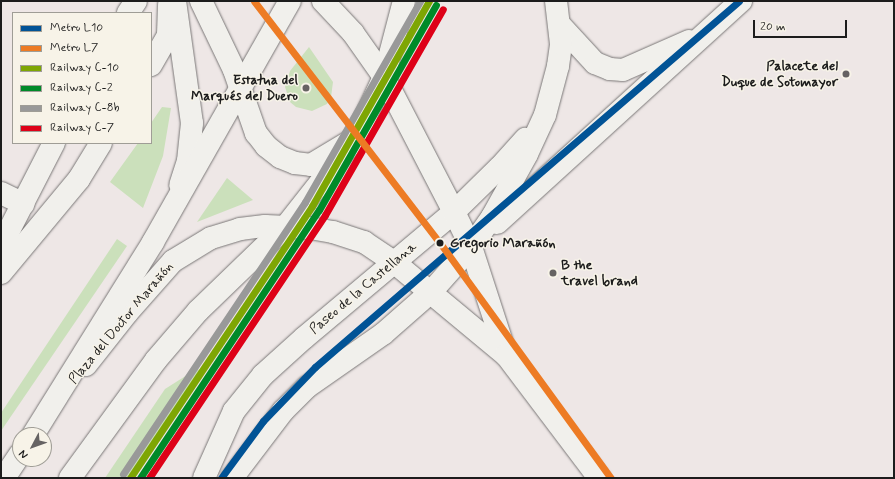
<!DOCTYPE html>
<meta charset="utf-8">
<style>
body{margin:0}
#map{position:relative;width:895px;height:479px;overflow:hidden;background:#eee7e6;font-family:Mynerve,sans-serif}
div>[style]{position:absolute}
.green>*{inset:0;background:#cbe0bb}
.roads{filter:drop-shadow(0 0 1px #7a7777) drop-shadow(0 0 1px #7a7777)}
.minor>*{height:22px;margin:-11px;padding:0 11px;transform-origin:11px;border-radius:11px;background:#f1f0ec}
.major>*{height:22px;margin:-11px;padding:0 11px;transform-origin:11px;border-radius:11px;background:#f1f0ec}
.highway>*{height:22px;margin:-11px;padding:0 11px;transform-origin:11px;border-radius:11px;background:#f1f0ec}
.rail-1>*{height:7px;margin:-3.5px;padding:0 3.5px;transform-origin:3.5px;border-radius:3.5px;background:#7ea604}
.rail-2>*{height:7px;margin:-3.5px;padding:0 3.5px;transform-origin:3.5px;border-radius:3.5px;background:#008a29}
.rail-3>*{height:7px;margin:-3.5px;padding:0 3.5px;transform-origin:3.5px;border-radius:3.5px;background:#999}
.rail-4>*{height:7px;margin:-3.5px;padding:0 3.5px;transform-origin:3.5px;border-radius:3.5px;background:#de0118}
.metro-1>*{height:7px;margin:-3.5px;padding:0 3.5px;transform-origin:3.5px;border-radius:3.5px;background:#015396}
.metro-2>*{height:7px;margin:-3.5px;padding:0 3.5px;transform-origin:3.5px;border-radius:3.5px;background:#ed7b24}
.dots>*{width:11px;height:11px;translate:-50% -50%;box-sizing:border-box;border:2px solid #f7f3e8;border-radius:50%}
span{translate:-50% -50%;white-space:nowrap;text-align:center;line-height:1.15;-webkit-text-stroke:3px #f7f3e8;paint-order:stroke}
.poi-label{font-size:14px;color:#1c1c1c;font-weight:700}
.right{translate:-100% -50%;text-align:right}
.left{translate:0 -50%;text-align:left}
.stop-label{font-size:14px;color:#1c1c1c;font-weight:700}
.street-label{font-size:14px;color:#1c1c1c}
.frame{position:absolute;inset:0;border:2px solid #1c1c1c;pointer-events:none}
.legend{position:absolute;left:12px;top:12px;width:140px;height:132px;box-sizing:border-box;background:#f7f3e8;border:1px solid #9f9d96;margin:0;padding:5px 7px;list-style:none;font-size:12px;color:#1c1c1c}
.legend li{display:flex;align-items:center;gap:8px;height:20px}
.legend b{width:20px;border:1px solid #9f9d96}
.north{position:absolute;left:12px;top:427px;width:40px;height:40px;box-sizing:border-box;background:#f7f3e8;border:1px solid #9f9d96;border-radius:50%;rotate:229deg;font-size:11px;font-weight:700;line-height:16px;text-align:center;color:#1c1c1c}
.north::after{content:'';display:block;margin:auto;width:14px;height:18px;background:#666363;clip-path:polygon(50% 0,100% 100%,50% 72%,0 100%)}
.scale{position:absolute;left:753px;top:20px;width:94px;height:18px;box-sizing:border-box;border:2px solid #1c1c1c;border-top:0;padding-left:5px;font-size:12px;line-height:14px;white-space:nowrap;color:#1c1c1c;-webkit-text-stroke:3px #f7f3e8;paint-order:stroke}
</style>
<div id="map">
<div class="green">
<div style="clip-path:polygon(309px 47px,333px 82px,331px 97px,327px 104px,312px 111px,296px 107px,290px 102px,285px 87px,290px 71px)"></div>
<div style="clip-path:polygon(162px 107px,171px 108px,163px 156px,143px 208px,110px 182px,138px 143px,151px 143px,151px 123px)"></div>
<div style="clip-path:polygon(227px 178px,253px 200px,197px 222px)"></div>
<div style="clip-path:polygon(117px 239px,127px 246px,1px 431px,1px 413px)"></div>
<div style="clip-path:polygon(208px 368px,135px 478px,105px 478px,165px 389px,195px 370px)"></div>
</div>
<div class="roads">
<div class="minor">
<div style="left:128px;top:13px;width:14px;rotate:-56deg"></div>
<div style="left:559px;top:24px;width:53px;rotate:47.3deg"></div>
<div style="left:595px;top:63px;width:16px;rotate:22deg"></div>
<div style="left:610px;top:69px;width:13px;rotate:4deg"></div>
<div style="left:623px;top:70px;width:72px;rotate:-23.7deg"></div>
<div style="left:151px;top:65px;width:34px;rotate:-60deg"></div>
<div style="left:168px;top:35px;width:31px;rotate:-88deg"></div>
<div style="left:1px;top:193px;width:25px;rotate:26deg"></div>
<div style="left:497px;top:223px;width:330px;rotate:-42.3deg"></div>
<div style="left:1px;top:246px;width:116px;rotate:-62.8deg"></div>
<div style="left:1px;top:273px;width:122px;rotate:-50.3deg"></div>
<div style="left:79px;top:179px;width:42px;rotate:-58.6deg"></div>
<div style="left:204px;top:478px;width:73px;rotate:-65.9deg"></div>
<div style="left:234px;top:411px;width:46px;rotate:-51.1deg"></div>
<div style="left:263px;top:375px;width:55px;rotate:-42.1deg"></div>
<div style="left:304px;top:338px;width:196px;rotate:-40deg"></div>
<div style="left:454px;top:212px;width:64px;rotate:-44.4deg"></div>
<div style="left:500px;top:167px;width:38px;rotate:-48deg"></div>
<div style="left:232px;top:478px;width:84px;rotate:-52.7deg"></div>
<div style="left:283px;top:411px;width:34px;rotate:-45deg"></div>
<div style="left:307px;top:387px;width:93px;rotate:-34.9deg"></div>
<div style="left:383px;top:334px;width:64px;rotate:-41.2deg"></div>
<div style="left:431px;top:292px;width:60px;rotate:-48.4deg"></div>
<div style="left:471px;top:247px;width:37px;rotate:-55deg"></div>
<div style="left:492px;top:217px;width:72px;rotate:-60.9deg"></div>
<div style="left:527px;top:154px;width:43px;rotate:-65.2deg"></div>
<div style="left:545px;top:115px;width:51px;rotate:-75.1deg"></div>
<div style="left:558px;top:66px;width:22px;rotate:-82deg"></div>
<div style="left:561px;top:44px;width:43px;rotate:-96.6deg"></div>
</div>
<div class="major">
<div style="left:175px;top:1px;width:123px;rotate:82.1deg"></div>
<div style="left:192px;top:123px;width:38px;rotate:96deg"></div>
<div style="left:188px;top:161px;width:25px;rotate:108deg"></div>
<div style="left:201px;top:1px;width:76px;rotate:64.4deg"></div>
<div style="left:234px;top:70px;width:67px;rotate:70.8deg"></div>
<div style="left:256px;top:133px;width:16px;rotate:52deg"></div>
<div style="left:266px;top:146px;width:18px;rotate:38deg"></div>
<div style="left:280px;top:157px;width:16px;rotate:22deg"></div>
<div style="left:295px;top:163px;width:16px;rotate:7deg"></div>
<div style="left:311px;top:165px;width:47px;rotate:-31deg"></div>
<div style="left:323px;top:1px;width:44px;rotate:46.8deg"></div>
<div style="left:353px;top:33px;width:54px;rotate:54.8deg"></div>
<div style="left:384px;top:77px;width:152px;rotate:62.6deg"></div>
<div style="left:454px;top:212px;width:39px;rotate:64deg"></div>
<div style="left:471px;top:247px;width:114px;rotate:72deg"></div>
<div style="left:86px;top:365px;width:66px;rotate:-51.7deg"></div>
<div style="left:127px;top:313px;width:69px;rotate:-48.5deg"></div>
<div style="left:173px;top:261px;width:44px;rotate:-31.2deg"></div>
<div style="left:211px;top:238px;width:30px;rotate:-17deg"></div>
<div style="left:240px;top:229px;width:25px;rotate:-7deg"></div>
<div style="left:265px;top:226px;width:45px;rotate:2.5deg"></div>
<div style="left:310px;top:228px;width:23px;rotate:10deg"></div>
<div style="left:333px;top:232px;width:33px;rotate:18deg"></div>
<div style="left:364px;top:242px;width:37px;rotate:34deg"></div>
<div style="left:395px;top:263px;width:144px;rotate:39.7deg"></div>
<div style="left:506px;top:355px;width:154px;rotate:52.9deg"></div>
</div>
<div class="highway">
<div style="left:33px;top:435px;width:227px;rotate:-58.1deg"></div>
<div style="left:153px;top:242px;width:277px;rotate:-60.4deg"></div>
<div style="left:4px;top:478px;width:29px;rotate:-56deg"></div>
<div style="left:70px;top:478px;width:146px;rotate:-53.9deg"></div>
<div style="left:156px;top:360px;width:65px;rotate:-49.4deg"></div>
<div style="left:198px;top:311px;width:122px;rotate:-44deg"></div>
<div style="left:286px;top:226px;width:113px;rotate:-51.8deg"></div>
<div style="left:356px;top:137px;width:66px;rotate:-65deg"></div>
<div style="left:384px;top:77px;width:79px;rotate:-75.3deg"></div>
</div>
</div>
<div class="rail-1">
<div style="left:130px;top:478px;width:327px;rotate:-56.2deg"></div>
<div style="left:312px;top:206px;width:236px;rotate:-60.3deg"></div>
</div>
<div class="rail-2">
<div style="left:140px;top:478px;width:322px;rotate:-56.3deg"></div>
<div style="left:319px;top:210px;width:236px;rotate:-60.3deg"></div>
</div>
<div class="rail-3">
<div style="left:123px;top:474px;width:327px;rotate:-56.2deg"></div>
<div style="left:305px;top:202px;width:232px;rotate:-60.2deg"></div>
</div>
<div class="rail-4">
<div style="left:149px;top:478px;width:316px;rotate:-56.2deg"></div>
<div style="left:325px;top:215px;width:237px;rotate:-60.2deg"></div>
</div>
<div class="metro-1">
<div style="left:221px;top:478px;width:71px;rotate:-53.6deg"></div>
<div style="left:263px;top:421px;width:75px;rotate:-46.1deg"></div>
<div style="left:315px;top:367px;width:560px;rotate:-40.8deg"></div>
</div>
<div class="metro-2">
<div style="left:254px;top:1px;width:305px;rotate:52.5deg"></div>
<div style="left:440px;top:243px;width:291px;rotate:54deg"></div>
</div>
<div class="dots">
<div style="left:846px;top:74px;background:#666363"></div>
<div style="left:306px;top:88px;background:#666363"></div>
<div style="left:440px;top:243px;background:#1c1c1c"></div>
<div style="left:553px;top:273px;background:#666363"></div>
</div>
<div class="poi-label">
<span class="right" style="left:838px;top:74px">Palacete del<br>Duque de Sotomayor</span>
<span class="right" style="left:298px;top:88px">Estatua del<br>Marqués del Duero</span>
<span class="left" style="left:561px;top:273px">B the<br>travel brand</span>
</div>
<div class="stop-label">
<span class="left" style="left:450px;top:243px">Gregorio Marañón</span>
</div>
<div class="street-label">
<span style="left:363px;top:288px;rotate:-40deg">Paseo de la Castellana</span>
<span style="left:121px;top:323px;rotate:-50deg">Plaza del Doctor Marañón</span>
</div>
<div class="frame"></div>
<ul class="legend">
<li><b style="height:5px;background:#015396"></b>Metro L10</li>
<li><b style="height:5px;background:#ed7b24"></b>Metro L7</li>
<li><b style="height:5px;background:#7ea604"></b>Railway C-10</li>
<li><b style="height:5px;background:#008a29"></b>Railway C-2</li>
<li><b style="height:5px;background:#999"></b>Railway C-8b</li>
<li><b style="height:5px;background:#de0118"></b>Railway C-7</li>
</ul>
<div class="north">N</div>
<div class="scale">20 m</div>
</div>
